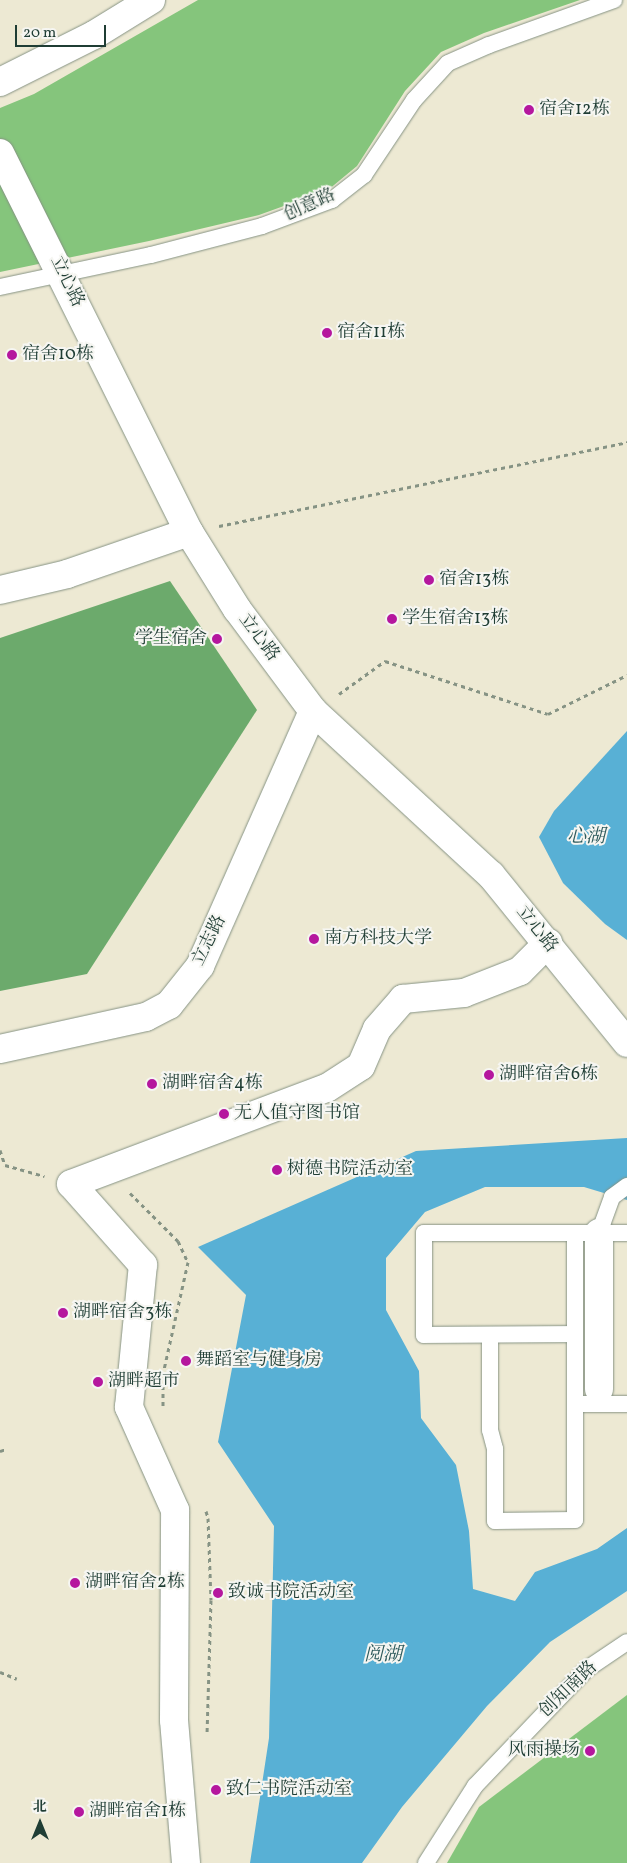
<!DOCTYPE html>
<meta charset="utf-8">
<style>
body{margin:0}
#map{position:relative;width:627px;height:1863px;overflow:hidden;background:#ede9d3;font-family:Vollkorn,"Noto Serif SC",serif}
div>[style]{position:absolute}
.green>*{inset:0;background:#85c57c}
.forest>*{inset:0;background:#6caa6c}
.water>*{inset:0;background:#58b0d5}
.path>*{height:3px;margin-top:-1.5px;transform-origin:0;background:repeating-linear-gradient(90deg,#869384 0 4px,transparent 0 8px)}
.roads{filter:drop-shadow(0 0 1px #869384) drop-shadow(0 0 1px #869384)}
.service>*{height:16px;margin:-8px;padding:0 8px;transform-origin:8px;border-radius:8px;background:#fff}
.minor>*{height:28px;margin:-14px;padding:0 14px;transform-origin:14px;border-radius:14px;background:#fff}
.dots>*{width:14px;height:14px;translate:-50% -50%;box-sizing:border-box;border:2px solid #f6f6f2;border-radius:50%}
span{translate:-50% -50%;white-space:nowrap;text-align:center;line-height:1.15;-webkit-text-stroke:4px #f6f6f2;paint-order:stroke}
.poi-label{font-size:18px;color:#1f3d34}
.left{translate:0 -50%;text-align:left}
.right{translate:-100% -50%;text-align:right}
.street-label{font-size:18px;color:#1f3d34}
.water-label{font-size:19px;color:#2d5a5c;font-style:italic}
.north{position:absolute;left:15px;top:1798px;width:50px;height:50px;-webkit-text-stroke:4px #f6f6f2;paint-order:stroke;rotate:0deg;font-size:14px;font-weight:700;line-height:20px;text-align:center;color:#1f3d34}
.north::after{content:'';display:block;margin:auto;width:18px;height:22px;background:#1f3d34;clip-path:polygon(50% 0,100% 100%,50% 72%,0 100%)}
.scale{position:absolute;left:15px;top:25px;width:91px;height:22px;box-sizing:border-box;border:2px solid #1f3d34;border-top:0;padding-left:6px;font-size:15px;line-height:18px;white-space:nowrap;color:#1f3d34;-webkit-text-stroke:4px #f6f6f2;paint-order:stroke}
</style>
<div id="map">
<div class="green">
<div style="clip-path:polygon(198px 0,580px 0,484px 33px,441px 52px,405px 91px,357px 166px,328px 190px,259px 215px,149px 241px,0 272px,0 108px,34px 94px)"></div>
<div style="clip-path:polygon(627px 1695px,627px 1863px,447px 1863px,479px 1807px)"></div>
</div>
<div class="forest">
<div style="clip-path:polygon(170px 581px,257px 710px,87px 974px,0 991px,0 638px)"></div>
</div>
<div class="water">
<div style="clip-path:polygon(627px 731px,627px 940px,605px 924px,563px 883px,539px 837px,554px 811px)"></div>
<div style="clip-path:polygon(627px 1138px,627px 1200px,584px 1187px,485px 1187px,425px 1212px,386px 1258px,386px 1310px,419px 1371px,421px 1418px,456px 1465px,469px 1531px,473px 1589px,515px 1601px,535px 1572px,597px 1549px,627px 1528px,627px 1591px,550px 1642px,487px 1706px,402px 1807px,362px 1863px,250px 1863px,269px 1738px,274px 1526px,218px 1442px,246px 1295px,198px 1247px,416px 1151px)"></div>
</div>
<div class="path">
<div style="left:219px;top:526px;width:417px;rotate:-11.6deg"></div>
<div style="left:339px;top:694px;width:57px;rotate:-35.7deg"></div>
<div style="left:385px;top:661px;width:171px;rotate:18deg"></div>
<div style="left:548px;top:714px;width:88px;rotate:-26.3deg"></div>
<div style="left:0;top:1150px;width:16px;rotate:72deg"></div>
<div style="left:5px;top:1165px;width:41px;rotate:15.8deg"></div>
<div style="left:130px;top:1193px;width:68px;rotate:45deg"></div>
<div style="left:178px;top:1241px;width:23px;rotate:65deg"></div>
<div style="left:188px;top:1262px;width:110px;rotate:102.6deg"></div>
<div style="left:163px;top:1386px;width:21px;rotate:90deg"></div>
<div style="left:0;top:1451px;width:6px;rotate:-18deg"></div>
<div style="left:206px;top:1511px;width:7px;rotate:74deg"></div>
<div style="left:208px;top:1518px;width:82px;rotate:87.9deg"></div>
<div style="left:211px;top:1600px;width:134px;rotate:91.7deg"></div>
<div style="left:0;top:1672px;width:18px;rotate:22deg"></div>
</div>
<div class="roads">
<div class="service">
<div style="left:0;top:287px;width:154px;rotate:-12deg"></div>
<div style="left:151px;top:255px;width:115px;rotate:-14.6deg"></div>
<div style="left:262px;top:226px;width:75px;rotate:-20.4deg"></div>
<div style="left:332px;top:200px;width:41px;rotate:-38deg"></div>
<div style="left:364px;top:175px;width:90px;rotate:-56.3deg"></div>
<div style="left:414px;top:100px;width:50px;rotate:-47.4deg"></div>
<div style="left:448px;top:63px;width:45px;rotate:-23.7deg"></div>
<div style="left:489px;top:45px;width:133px;rotate:-19.8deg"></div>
<div style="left:575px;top:1233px;width:171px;rotate:90deg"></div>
<div style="left:575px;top:1404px;width:52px"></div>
<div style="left:599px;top:1233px;width:38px;rotate:-70deg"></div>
<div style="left:612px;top:1197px;width:19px;rotate:-36deg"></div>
<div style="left:575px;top:1334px;width:151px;rotate:179.6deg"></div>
<div style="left:424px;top:1335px;width:102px;rotate:-90deg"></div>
<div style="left:424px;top:1233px;width:203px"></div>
<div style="left:490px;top:1335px;width:95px;rotate:90deg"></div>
<div style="left:490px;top:1430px;width:20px;rotate:75deg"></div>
<div style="left:495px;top:1449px;width:72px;rotate:90deg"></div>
<div style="left:495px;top:1521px;width:80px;rotate:-0.7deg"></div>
<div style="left:575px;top:1520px;width:116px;rotate:-90deg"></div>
<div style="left:426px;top:1863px;width:91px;rotate:-57.5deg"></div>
<div style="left:475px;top:1786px;width:162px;rotate:-46.3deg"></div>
<div style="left:587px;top:1669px;width:48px;rotate:-34deg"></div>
</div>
<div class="minor">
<div style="left:0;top:82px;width:105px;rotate:-26.6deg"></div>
<div style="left:94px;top:35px;width:67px;rotate:-31.6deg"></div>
<div style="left:0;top:153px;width:424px;rotate:63.5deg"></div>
<div style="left:189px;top:532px;width:91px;rotate:58.1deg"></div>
<div style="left:237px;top:609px;width:127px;rotate:53.3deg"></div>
<div style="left:313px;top:711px;width:242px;rotate:42.7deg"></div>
<div style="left:491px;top:875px;width:216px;rotate:51deg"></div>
<div style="left:0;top:590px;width:69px;rotate:-13.4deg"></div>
<div style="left:67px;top:574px;width:129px;rotate:-19deg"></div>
<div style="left:0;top:1049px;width:149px;rotate:-12.4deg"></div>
<div style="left:146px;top:1017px;width:26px;rotate:-28deg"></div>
<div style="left:169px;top:1005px;width:50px;rotate:-51.5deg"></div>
<div style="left:200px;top:966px;width:279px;rotate:-66.1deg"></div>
<div style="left:599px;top:1389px;width:156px;rotate:-90deg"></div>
<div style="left:186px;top:1863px;width:144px;rotate:-94.8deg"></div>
<div style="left:174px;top:1720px;width:210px;rotate:-89.7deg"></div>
<div style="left:175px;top:1510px;width:113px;rotate:-114.1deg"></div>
<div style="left:129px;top:1407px;width:143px;rotate:-84.4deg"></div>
<div style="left:143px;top:1265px;width:108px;rotate:-131.6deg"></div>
<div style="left:71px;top:1184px;width:273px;rotate:-20.6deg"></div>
<div style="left:327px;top:1088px;width:40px;rotate:-32.9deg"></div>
<div style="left:361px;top:1066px;width:40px;rotate:-66.6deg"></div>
<div style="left:377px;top:1029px;width:40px;rotate:-49deg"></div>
<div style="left:403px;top:999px;width:61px;rotate:-5.6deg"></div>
<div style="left:464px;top:993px;width:60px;rotate:-21.4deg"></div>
<div style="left:520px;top:971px;width:40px;rotate:-45deg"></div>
</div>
</div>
<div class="dots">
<div style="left:529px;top:110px;background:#b5179e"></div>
<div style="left:327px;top:333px;background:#b5179e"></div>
<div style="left:12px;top:355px;background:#b5179e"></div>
<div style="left:429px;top:580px;background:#b5179e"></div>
<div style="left:392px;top:619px;background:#b5179e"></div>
<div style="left:217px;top:639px;background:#b5179e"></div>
<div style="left:314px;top:939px;background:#b5179e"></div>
<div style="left:489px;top:1075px;background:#b5179e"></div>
<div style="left:152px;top:1084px;background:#b5179e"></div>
<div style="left:224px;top:1114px;background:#b5179e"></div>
<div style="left:277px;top:1170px;background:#b5179e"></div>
<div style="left:63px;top:1313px;background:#b5179e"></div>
<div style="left:186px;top:1361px;background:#b5179e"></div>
<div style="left:98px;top:1382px;background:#b5179e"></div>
<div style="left:75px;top:1583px;background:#b5179e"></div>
<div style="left:218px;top:1593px;background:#b5179e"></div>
<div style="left:590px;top:1751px;background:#b5179e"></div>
<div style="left:216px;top:1790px;background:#b5179e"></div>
<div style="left:79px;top:1812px;background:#b5179e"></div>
</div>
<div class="poi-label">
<span class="left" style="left:539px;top:110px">宿舍12栋</span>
<span class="left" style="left:337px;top:333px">宿舍11栋</span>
<span class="left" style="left:22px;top:355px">宿舍10栋</span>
<span class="left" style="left:439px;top:580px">宿舍13栋</span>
<span class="left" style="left:402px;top:619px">学生宿舍13栋</span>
<span class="right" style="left:207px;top:639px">学生宿舍</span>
<span class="left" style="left:324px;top:939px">南方科技大学</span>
<span class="left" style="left:499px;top:1075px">湖畔宿舍6栋</span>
<span class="left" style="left:162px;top:1084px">湖畔宿舍4栋</span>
<span class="left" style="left:234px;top:1114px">无人值守图书馆</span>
<span class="left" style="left:287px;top:1170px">树德书院活动室</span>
<span class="left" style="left:73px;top:1313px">湖畔宿舍3栋</span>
<span class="left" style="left:196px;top:1361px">舞蹈室与健身房</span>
<span class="left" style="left:108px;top:1382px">湖畔超市</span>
<span class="left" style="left:85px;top:1583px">湖畔宿舍2栋</span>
<span class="left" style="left:228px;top:1593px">致诚书院活动室</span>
<span class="right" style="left:580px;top:1751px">风雨操场</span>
<span class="left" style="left:226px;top:1790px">致仁书院活动室</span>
<span class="left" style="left:89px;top:1812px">湖畔宿舍1栋</span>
</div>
<div class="street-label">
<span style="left:310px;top:206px;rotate:-24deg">创意路</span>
<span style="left:66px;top:282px;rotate:64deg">立心路</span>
<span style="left:258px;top:638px;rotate:53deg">立心路</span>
<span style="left:536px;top:930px;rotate:51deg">立心路</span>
<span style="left:210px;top:941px;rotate:-64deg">立志路</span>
<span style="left:569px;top:1690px;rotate:-44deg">创知南路</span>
</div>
<div class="water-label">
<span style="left:586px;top:838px">心湖</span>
<span style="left:383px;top:1656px">阅湖</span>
</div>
<div class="north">北</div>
<div class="scale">20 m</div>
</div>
